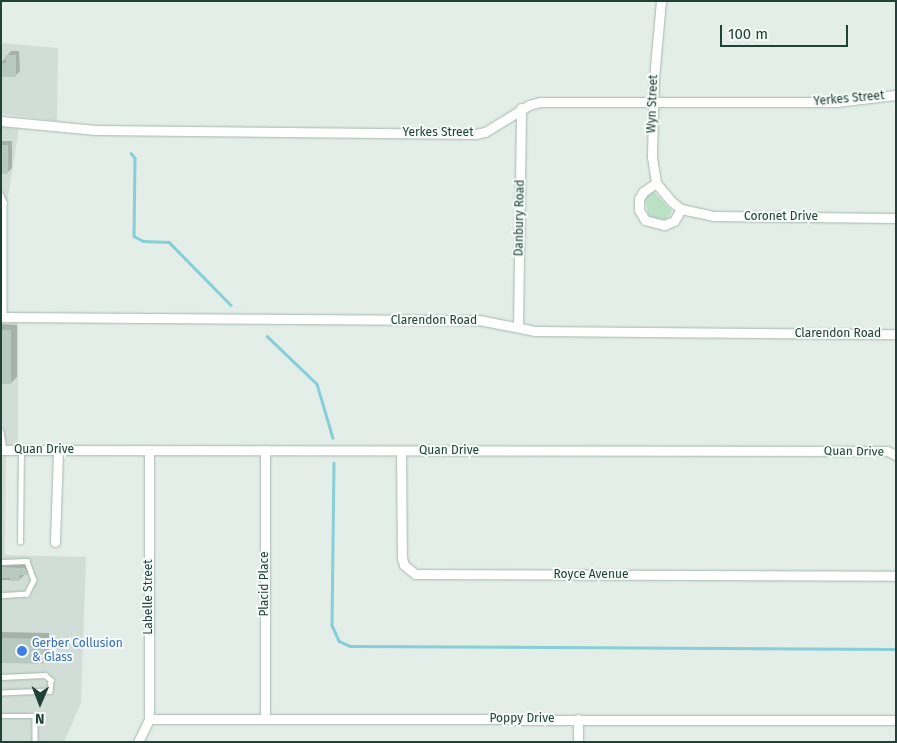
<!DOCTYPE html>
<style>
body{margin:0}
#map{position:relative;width:897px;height:743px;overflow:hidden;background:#e3eee9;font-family:"Fira Sans",sans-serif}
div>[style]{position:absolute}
.built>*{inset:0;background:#d1ded8;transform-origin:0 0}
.green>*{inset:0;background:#bae1c4}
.shadow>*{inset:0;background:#0003}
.stream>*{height:2.5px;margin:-1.25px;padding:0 1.25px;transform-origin:1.25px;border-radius:1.25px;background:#87ced7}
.building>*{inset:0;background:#b8c9c2;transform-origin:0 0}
.roads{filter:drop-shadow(0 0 1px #a5b7b0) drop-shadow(0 0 1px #a5b7b0)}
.service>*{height:4.5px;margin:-2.25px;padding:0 2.25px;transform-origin:2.25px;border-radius:2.25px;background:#fff}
.minor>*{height:9px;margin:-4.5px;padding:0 4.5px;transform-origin:4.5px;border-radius:4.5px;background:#fff}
.dots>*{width:14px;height:14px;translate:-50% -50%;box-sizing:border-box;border:2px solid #f4faf7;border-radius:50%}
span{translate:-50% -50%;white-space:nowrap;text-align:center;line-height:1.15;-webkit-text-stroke:4px #f4faf7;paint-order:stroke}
.street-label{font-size:12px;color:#214138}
.shop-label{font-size:12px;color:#366cbe}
.left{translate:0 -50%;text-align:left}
.frame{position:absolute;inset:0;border:2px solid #214138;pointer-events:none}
.north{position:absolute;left:15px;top:678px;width:50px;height:50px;-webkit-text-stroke:4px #f4faf7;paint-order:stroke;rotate:181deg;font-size:14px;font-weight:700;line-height:20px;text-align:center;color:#214138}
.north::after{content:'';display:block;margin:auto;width:18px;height:22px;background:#214138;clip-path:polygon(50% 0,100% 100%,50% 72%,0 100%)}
.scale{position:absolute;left:720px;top:25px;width:128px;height:22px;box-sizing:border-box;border:2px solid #214138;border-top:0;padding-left:6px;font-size:15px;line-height:18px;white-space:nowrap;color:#214138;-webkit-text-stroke:4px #f4faf7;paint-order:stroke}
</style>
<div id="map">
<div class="built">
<div style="clip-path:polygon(1px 43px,58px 48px,57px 121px,1px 114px)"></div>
<div style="left:1px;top:126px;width:18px;height:178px;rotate:9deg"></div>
<div style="left:1px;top:323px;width:17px;height:122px"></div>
<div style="clip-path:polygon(1px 454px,6px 454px,5px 555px,86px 557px,81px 703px,64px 742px,1px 742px)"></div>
</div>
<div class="green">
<div style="clip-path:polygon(653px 191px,672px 211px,667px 219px,654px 220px,648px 214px,645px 199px)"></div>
</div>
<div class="shadow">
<div style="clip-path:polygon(11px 51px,19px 51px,20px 71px,15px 76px,1px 63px)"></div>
<div style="clip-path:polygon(1px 141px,12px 141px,12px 168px,7px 173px,1px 173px)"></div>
<div style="clip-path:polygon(1px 324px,17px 325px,17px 377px,11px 383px,1px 383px)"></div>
<div style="clip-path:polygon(1px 564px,30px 564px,31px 569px,19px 580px,1px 580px)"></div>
<div style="clip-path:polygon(1px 632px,49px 633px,49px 655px,43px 661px,1px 661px)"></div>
</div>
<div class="stream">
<div style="left:131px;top:153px;width:6px;rotate:51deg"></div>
<div style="left:135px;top:158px;width:78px;rotate:90.7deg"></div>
<div style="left:134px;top:236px;width:10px;rotate:29deg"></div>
<div style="left:143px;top:241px;width:26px;rotate:2deg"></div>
<div style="left:169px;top:242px;width:88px;rotate:45.5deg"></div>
<div style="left:267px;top:336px;width:69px;rotate:43.8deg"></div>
<div style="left:317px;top:384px;width:56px;rotate:73.5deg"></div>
<div style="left:334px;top:463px;width:162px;rotate:90.7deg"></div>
<div style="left:332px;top:625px;width:17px;rotate:66deg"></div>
<div style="left:339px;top:641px;width:12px;rotate:24deg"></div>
<div style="left:350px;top:646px;width:546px;rotate:0.31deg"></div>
</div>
<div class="building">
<div style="clip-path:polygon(5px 55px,16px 55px,16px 77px,1px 77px,1px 63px,6px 63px)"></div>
<div style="left:1px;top:145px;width:7px;height:29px"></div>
<div style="left:1px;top:330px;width:10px;height:54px"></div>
<div style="clip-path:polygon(1px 567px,25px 568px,28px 575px,20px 575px,19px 581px,10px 581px,10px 578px,1px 578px)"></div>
<div style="left:1px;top:638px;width:43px;height:25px;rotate:1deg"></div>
</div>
<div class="roads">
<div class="service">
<div style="left:1px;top:195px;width:8px;rotate:67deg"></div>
<div style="left:4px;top:202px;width:116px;rotate:90deg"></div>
<div style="left:1px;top:431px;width:19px;rotate:81deg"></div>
<div style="left:20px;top:542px;width:92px;rotate:-89.4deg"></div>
<div style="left:1px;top:562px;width:26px;rotate:-2deg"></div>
<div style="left:27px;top:561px;width:20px;rotate:70deg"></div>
<div style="left:34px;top:580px;width:16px;rotate:117deg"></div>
<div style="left:27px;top:594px;width:26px;rotate:176deg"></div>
<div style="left:1px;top:677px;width:44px;rotate:-2.6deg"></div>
<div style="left:45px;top:675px;width:8px;rotate:40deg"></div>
<div style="left:51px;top:680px;width:11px;rotate:95deg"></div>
<div style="left:50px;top:691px;width:49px;rotate:177.7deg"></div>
<div style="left:1px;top:716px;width:34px"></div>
<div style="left:35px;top:716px;width:26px;rotate:90deg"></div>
</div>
<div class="minor">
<div style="left:661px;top:1px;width:77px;rotate:95.2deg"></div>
<div style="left:654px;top:78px;width:79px;rotate:91.5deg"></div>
<div style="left:652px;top:157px;width:26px;rotate:81deg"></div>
<div style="left:656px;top:183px;width:23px;rotate:50deg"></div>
<div style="left:671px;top:201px;width:13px;rotate:39deg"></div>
<div style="left:681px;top:209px;width:33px;rotate:12deg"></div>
<div style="left:713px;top:216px;width:183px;rotate:0.6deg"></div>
<div style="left:1px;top:121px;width:95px;rotate:5.4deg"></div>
<div style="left:96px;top:130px;width:379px;rotate:0.6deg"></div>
<div style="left:475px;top:134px;width:10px;rotate:-11deg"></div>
<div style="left:485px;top:132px;width:52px;rotate:-31.5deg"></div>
<div style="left:529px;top:105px;width:11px;rotate:-15deg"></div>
<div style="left:540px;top:102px;width:296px"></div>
<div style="left:836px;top:102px;width:60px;rotate:-6.7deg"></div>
<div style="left:656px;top:183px;width:16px;rotate:145deg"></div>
<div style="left:643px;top:192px;width:8px;rotate:120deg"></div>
<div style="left:639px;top:199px;width:11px;rotate:90deg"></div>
<div style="left:639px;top:210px;width:12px;rotate:59deg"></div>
<div style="left:645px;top:220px;width:20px;rotate:15deg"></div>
<div style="left:664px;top:225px;width:11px;rotate:-22deg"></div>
<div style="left:674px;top:221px;width:14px;rotate:-60deg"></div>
<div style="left:1px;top:317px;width:478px;rotate:0.4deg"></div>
<div style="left:479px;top:320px;width:57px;rotate:11.1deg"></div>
<div style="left:535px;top:331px;width:361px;rotate:0.5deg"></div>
<div style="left:518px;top:327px;width:219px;rotate:-89.2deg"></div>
<div style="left:1px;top:450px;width:886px;rotate:0.06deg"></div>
<div style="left:887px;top:451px;width:10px;rotate:24deg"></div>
<div style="left:401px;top:451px;width:107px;rotate:89.5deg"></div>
<div style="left:402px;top:558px;width:7px;rotate:74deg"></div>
<div style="left:404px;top:565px;width:14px;rotate:39deg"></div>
<div style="left:415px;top:574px;width:481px;rotate:0.2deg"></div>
<div style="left:55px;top:542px;width:92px;rotate:-88.1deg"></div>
<div style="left:265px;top:718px;width:268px;rotate:-90deg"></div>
<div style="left:149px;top:719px;width:747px;rotate:0.08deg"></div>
<div style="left:138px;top:742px;width:25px;rotate:-64deg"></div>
<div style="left:149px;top:719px;width:269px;rotate:-90deg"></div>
<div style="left:578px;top:742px;width:23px;rotate:-90deg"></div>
</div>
</div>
<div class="dots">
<div style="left:22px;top:651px;background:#3f7fe0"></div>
</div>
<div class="street-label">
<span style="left:849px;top:99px;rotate:-5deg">Yerkes Street</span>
<span style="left:653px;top:104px;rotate:-88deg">Wyn Street</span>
<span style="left:438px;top:133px">Yerkes Street</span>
<span style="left:781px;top:217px">Coronet Drive</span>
<span style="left:520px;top:218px;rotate:-89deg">Danbury Road</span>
<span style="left:434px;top:321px">Clarendon Road</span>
<span style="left:838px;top:334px">Clarendon Road</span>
<span style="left:44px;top:450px">Quan Drive</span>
<span style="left:449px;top:451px">Quan Drive</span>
<span style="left:854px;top:452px;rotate:1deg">Quan Drive</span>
<span style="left:591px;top:575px">Royce Avenue</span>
<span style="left:265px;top:584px;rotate:-90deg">Placid Place</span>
<span style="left:149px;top:597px;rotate:-90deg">Labelle Street</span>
<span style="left:522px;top:719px">Poppy Drive</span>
</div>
<div class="shop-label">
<span class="left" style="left:32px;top:651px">Gerber Collusion<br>&amp; Glass</span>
</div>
<div class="frame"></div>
<div class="north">N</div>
<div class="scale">100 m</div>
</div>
